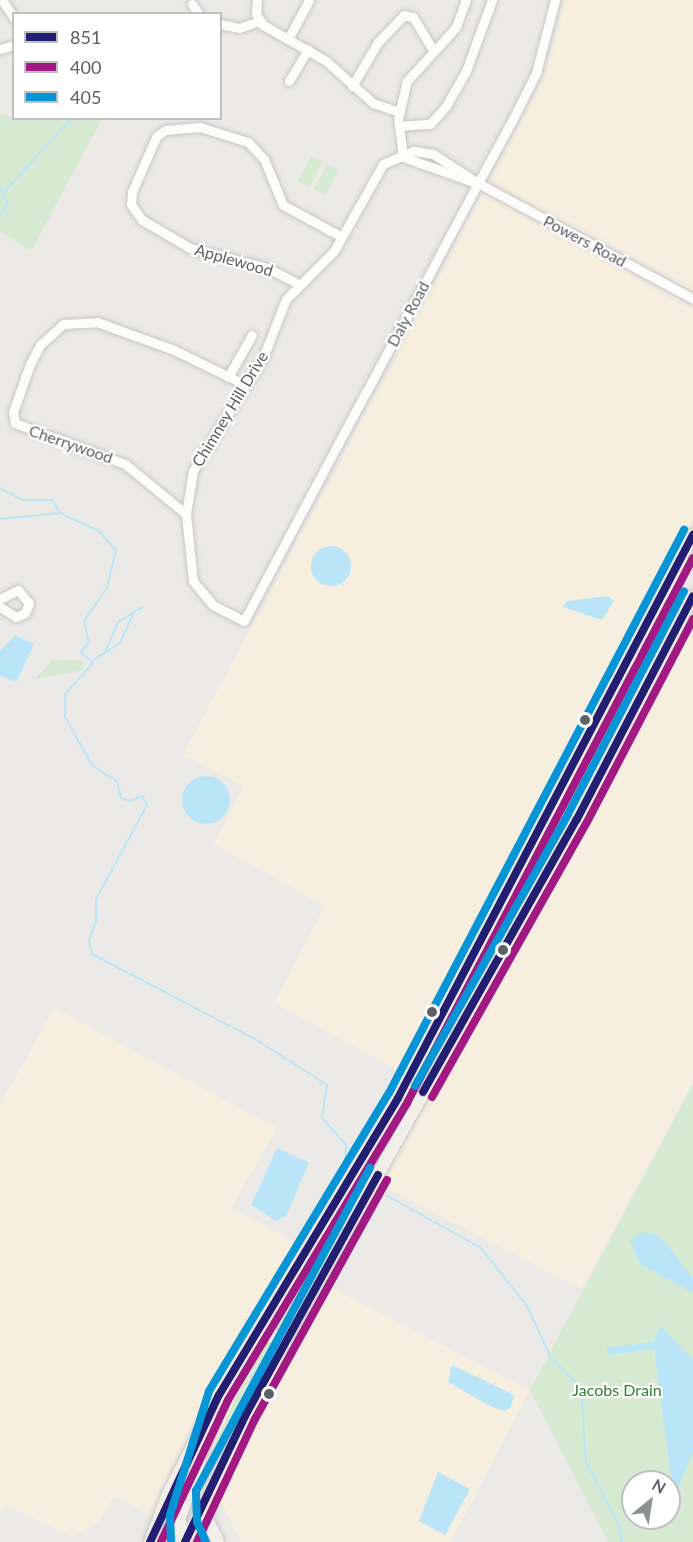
<!DOCTYPE html>
<style>
body{margin:0}
#map{position:relative;width:693px;height:1542px;overflow:hidden;background:#eceae7;font-family:Lato,sans-serif}
div>[style]{position:absolute}
.commercial>*{inset:0;background:#f6eedf}
.green>*{inset:0;background:#d6e9d1;transform-origin:0 0}
.water>*{inset:0;background:#bae5f8}
.round{border-radius:50%}
.stream>*{height:2px;margin:-1px;padding:0 1px;transform-origin:1px;border-radius:1px;background:#bae5f8}
.roads{filter:drop-shadow(0 0 2px #c7c7c8) drop-shadow(0 0 2px #c7c7c8)}
.minor>*{height:9px;margin:-4.5px;padding:0 4.5px;transform-origin:4.5px;border-radius:4.5px;background:#fcfcfb}
.major>*{height:12px;margin:-6px;padding:0 6px;transform-origin:6px;border-radius:6px;background:#f3efe8}
.bus-1>*{height:8px;margin:-4px;padding:0 4px;transform-origin:4px;border-radius:4px;background:#221e72}
.bus-2>*{height:8px;margin:-4px;padding:0 4px;transform-origin:4px;border-radius:4px;background:#a31984}
.bus-3>*{height:8px;margin:-4px;padding:0 4px;transform-origin:4px;border-radius:4px;background:#0696d7}
.dots>*{width:16px;height:16px;translate:-50% -50%;box-sizing:border-box;border:3px solid #fff;border-radius:50%}
span{translate:-50% -50%;white-space:nowrap;text-align:center;line-height:1.15;-webkit-text-stroke:4.5px #fff;paint-order:stroke}
.street-label{font-size:16px;color:#5c6165}
.park-label{font-size:16px;color:#368130}
.legend{position:absolute;left:12px;top:12px;width:210px;height:108px;box-sizing:border-box;background:#fff;border:2px solid #bec0c1;margin:0;padding:8px 10px;list-style:none;font-size:18px;color:#5c6165}
.legend li{display:flex;align-items:center;gap:12px;height:30px}
.legend b{width:30px;border:2px solid #bec0c1}
.north{position:absolute;left:621px;top:1470px;width:60px;height:60px;box-sizing:border-box;background:#fff;border:2px solid #bec0c1;border-radius:50%;rotate:30deg;font-size:16px;font-weight:700;line-height:24px;text-align:center;color:#5c6165}
.north::after{content:'';display:block;margin:auto;width:21px;height:27px;background:#8e9192;clip-path:polygon(50% 0,100% 100%,50% 72%,0 100%)}
</style>
<div id="map">
<div class="commercial">
<div style="clip-path:polygon(564px 0,693px 0,693px 524px,650px 593px,509px 867px,473px 923px,405px 1074px,274px 1003px,325px 906px,214px 844px,244px 786px,183px 755px,543px 78px)"></div>
<div style="clip-path:polygon(693px 611px,693px 1083px,581px 1289px,379px 1184px,502px 975px)"></div>
<div style="clip-path:polygon(54px 1008px,277px 1128px,231px 1208px,340px 1266px,330px 1287px,530px 1390px,451px 1542px,241px 1542px,218px 1495px,157px 1519px,114px 1496px,99px 1522px,72px 1537px,6px 1505px,0 1514px,0 1105px)"></div>
</div>
<div class="green">
<div style="clip-path:polygon(0 113px,14px 118px,102px 119px,31px 251px,0 231px)"></div>
<div style="left:311px;top:156px;width:13px;height:29px;rotate:27deg"></div>
<div style="left:327px;top:164px;width:13px;height:29px;rotate:27deg"></div>
<div style="clip-path:polygon(666px 599px,680px 610px,654px 657px,641px 646px)"></div>
<div style="clip-path:polygon(53px 659px,84px 661px,84px 670px,35px 679px)"></div>
<div style="clip-path:polygon(637px 666px,637px 678px,591px 774px,568px 808px,566px 795px,613px 697px,629px 668px)"></div>
<div style="left:551px;top:815px;width:16px;height:80px;rotate:38deg"></div>
<div style="clip-path:polygon(510px 903px,511px 915px,461px 1013px,417px 1085px,451px 1006px)"></div>
<div style="clip-path:polygon(evenodd,693px 1084px,693px 1542px,608px 1542px,530px 1390px,693px 1084px,633px 1482px,669px 1482px,669px 1518px,633px 1518px,633px 1482px)"></div>
<div style="clip-path:polygon(405px 1102px,406px 1103px,341px 1221px,335px 1216px)"></div>
<div style="clip-path:polygon(322px 1237px,326px 1239px,286px 1323px,277px 1328px,276px 1318px)"></div>
<div style="clip-path:polygon(262px 1335px,274px 1345px,189px 1511px,206px 1466px)"></div>
</div>
<div class="water">
<div class="round" style="left:311px;top:546px;width:40px;height:40px"></div>
<div style="clip-path:polygon(608px 596px,614px 601px,602px 620px,563px 607px,567px 601px)"></div>
<div style="clip-path:polygon(16px 635px,34px 644px,16px 682px,0 675px,0 651px)"></div>
<div class="round" style="left:182px;top:776px;width:48px;height:48px"></div>
<div style="clip-path:polygon(277px 1148px,309px 1163px,286px 1216px,276px 1221px,251px 1205px)"></div>
<div style="clip-path:polygon(640px 1233px,656px 1234px,668px 1246px,693px 1278px,693px 1293px,640px 1264px,630px 1240px)"></div>
<div style="clip-path:polygon(661px 1326px,693px 1360px,693px 1451px,674px 1498px,654px 1349px,607px 1355px,607px 1348px,653px 1342px)"></div>
<div style="clip-path:polygon(452px 1365px,514px 1395px,511px 1407px,505px 1411px,492px 1407px,448px 1382px)"></div>
<div style="clip-path:polygon(438px 1472px,470px 1489px,445px 1535px,419px 1521px)"></div>
</div>
<div class="stream">
<div style="left:0;top:189px;width:16px;rotate:60deg"></div>
<div style="left:8px;top:203px;width:14px;rotate:124deg"></div>
<div style="left:4px;top:192px;width:100px;rotate:-47.4deg"></div>
<div style="left:0;top:488px;width:26px;rotate:28deg"></div>
<div style="left:23px;top:500px;width:29px"></div>
<div style="left:52px;top:500px;width:15px;rotate:58deg"></div>
<div style="left:0;top:519px;width:60px;rotate:-5.7deg"></div>
<div style="left:60px;top:513px;width:43px;rotate:24.8deg"></div>
<div style="left:99px;top:531px;width:26px;rotate:50deg"></div>
<div style="left:116px;top:551px;width:38px;rotate:104deg"></div>
<div style="left:107px;top:588px;width:40px;rotate:124.9deg"></div>
<div style="left:84px;top:621px;width:22px;rotate:77deg"></div>
<div style="left:89px;top:642px;width:13px;rotate:129deg"></div>
<div style="left:81px;top:652px;width:16px;rotate:43deg"></div>
<div style="left:93px;top:663px;width:42px;rotate:132.1deg"></div>
<div style="left:65px;top:694px;width:23px;rotate:90deg"></div>
<div style="left:65px;top:717px;width:55px;rotate:60.6deg"></div>
<div style="left:92px;top:765px;width:30px;rotate:33deg"></div>
<div style="left:117px;top:781px;width:17px;rotate:77deg"></div>
<div style="left:121px;top:798px;width:9px;rotate:18deg"></div>
<div style="left:130px;top:801px;width:13px;rotate:-23deg"></div>
<div style="left:142px;top:796px;width:10px;rotate:61deg"></div>
<div style="left:147px;top:805px;width:107px;rotate:118.5deg"></div>
<div style="left:96px;top:899px;width:22px;rotate:90deg"></div>
<div style="left:96px;top:921px;width:20px;rotate:110deg"></div>
<div style="left:89px;top:940px;width:14px;rotate:78deg"></div>
<div style="left:92px;top:954px;width:190px;rotate:27.6deg"></div>
<div style="left:260px;top:1042px;width:80px;rotate:32.7deg"></div>
<div style="left:327px;top:1085px;width:33px;rotate:99deg"></div>
<div style="left:322px;top:1118px;width:36px;rotate:48deg"></div>
<div style="left:346px;top:1145px;width:22px;rotate:93deg"></div>
<div style="left:104px;top:654px;width:35px;rotate:-66deg"></div>
<div style="left:118px;top:622px;width:29px;rotate:-31deg"></div>
<div style="left:93px;top:660px;width:32px;rotate:-32deg"></div>
<div style="left:120px;top:643px;width:32px;rotate:-66deg"></div>
<div style="left:386px;top:1195px;width:109px;rotate:29.2deg"></div>
<div style="left:481px;top:1248px;width:74px;rotate:51.6deg"></div>
<div style="left:527px;top:1306px;width:57px;rotate:65.2deg"></div>
<div style="left:551px;top:1358px;width:42px;rotate:45deg"></div>
<div style="left:581px;top:1388px;width:74px;rotate:86.1deg"></div>
<div style="left:586px;top:1462px;width:71px;rotate:62.4deg"></div>
<div style="left:619px;top:1525px;width:17px;rotate:80deg"></div>
</div>
<div class="roads">
<div class="minor">
<div style="left:2px;top:0;width:22px;rotate:56deg"></div>
<div style="left:257px;top:0;width:14px;rotate:94deg"></div>
<div style="left:256px;top:14px;width:13px;rotate:58deg"></div>
<div style="left:263px;top:25px;width:73px;rotate:29.7deg"></div>
<div style="left:326px;top:61px;width:63px;rotate:41.8deg"></div>
<div style="left:373px;top:103px;width:28px;rotate:19deg"></div>
<div style="left:555px;top:0;width:75px;rotate:104.6deg"></div>
<div style="left:536px;top:73px;width:49px;rotate:116.6deg"></div>
<div style="left:514px;top:117px;width:75px;rotate:118.6deg"></div>
<div style="left:478px;top:183px;width:126px;rotate:118deg"></div>
<div style="left:419px;top:294px;width:84px;rotate:118.4deg"></div>
<div style="left:379px;top:368px;width:27px;rotate:118deg"></div>
<div style="left:366px;top:392px;width:59px;rotate:118.3deg"></div>
<div style="left:338px;top:444px;width:200px;rotate:118deg"></div>
<div style="left:244px;top:621px;width:35px;rotate:-153deg"></div>
<div style="left:213px;top:605px;width:31px;rotate:-130deg"></div>
<div style="left:193px;top:581px;width:67px;rotate:-96deg"></div>
<div style="left:186px;top:514px;width:44px;rotate:-80.8deg"></div>
<div style="left:193px;top:471px;width:136px;rotate:-58.5deg"></div>
<div style="left:264px;top:355px;width:60px;rotate:-68.6deg"></div>
<div style="left:286px;top:299px;width:68px;rotate:-45deg"></div>
<div style="left:334px;top:251px;width:100px;rotate:-60.6deg"></div>
<div style="left:383px;top:164px;width:34px;rotate:-23deg"></div>
<div style="left:414px;top:151px;width:19px;rotate:9deg"></div>
<div style="left:433px;top:154px;width:54px;rotate:32.8deg"></div>
<div style="left:478px;top:183px;width:244px;rotate:28.3deg"></div>
<div style="left:192px;top:4px;width:12px;rotate:55deg"></div>
<div style="left:220px;top:24px;width:19px;rotate:12deg"></div>
<div style="left:239px;top:28px;width:21px;rotate:-19deg"></div>
<div style="left:288px;top:39px;width:44px;rotate:-61.7deg"></div>
<div style="left:0;top:49px;width:15px;rotate:-16deg"></div>
<div style="left:289px;top:81px;width:37px;rotate:-59deg"></div>
<div style="left:352px;top:86px;width:51px;rotate:-59.4deg"></div>
<div style="left:378px;top:42px;width:37px;rotate:-46deg"></div>
<div style="left:404px;top:15px;width:9px;rotate:13deg"></div>
<div style="left:413px;top:17px;width:39px;rotate:59deg"></div>
<div style="left:399px;top:126px;width:31px;rotate:-4deg"></div>
<div style="left:430px;top:124px;width:24px;rotate:-48deg"></div>
<div style="left:446px;top:106px;width:40px;rotate:-60.3deg"></div>
<div style="left:466px;top:71px;width:76px;rotate:-69.9deg"></div>
<div style="left:403px;top:157px;width:38px;rotate:-97deg"></div>
<div style="left:398px;top:119px;width:39px;rotate:-77deg"></div>
<div style="left:407px;top:81px;width:73px;rotate:-47.8deg"></div>
<div style="left:456px;top:27px;width:29px;rotate:-70deg"></div>
<div style="left:403px;top:157px;width:77px;rotate:19.6deg"></div>
<div style="left:300px;top:285px;width:36px;rotate:-152deg"></div>
<div style="left:268px;top:268px;width:81px;rotate:-165.6deg"></div>
<div style="left:190px;top:248px;width:56px;rotate:-149.7deg"></div>
<div style="left:142px;top:220px;width:19px;rotate:-125deg"></div>
<div style="left:131px;top:204px;width:12px;rotate:-85deg"></div>
<div style="left:132px;top:192px;width:60px;rotate:-66.4deg"></div>
<div style="left:156px;top:137px;width:11px;rotate:-38deg"></div>
<div style="left:165px;top:130px;width:35px;rotate:-5deg"></div>
<div style="left:200px;top:127px;width:50px;rotate:17.4deg"></div>
<div style="left:248px;top:142px;width:23px;rotate:47deg"></div>
<div style="left:264px;top:159px;width:50px;rotate:67.6deg"></div>
<div style="left:283px;top:205px;width:67px;rotate:28.5deg"></div>
<div style="left:228px;top:377px;width:48px;rotate:-60.3deg"></div>
<div style="left:186px;top:514px;width:79px;rotate:-140.7deg"></div>
<div style="left:125px;top:464px;width:117px;rotate:-159.6deg"></div>
<div style="left:15px;top:423px;width:11px;rotate:-100deg"></div>
<div style="left:13px;top:412px;width:51px;rotate:-70.5deg"></div>
<div style="left:30px;top:364px;width:21px;rotate:-62deg"></div>
<div style="left:40px;top:345px;width:31px;rotate:-42deg"></div>
<div style="left:63px;top:324px;width:34px;rotate:-3deg"></div>
<div style="left:97px;top:322px;width:82px;rotate:20deg"></div>
<div style="left:174px;top:350px;width:80px;rotate:25.9deg"></div>
<div style="left:0;top:599px;width:20px;rotate:-27deg"></div>
<div style="left:18px;top:590px;width:17px;rotate:50deg"></div>
<div style="left:29px;top:603px;width:11px;rotate:112deg"></div>
<div style="left:25px;top:613px;width:10px;rotate:156deg"></div>
<div style="left:16px;top:617px;width:19px;rotate:-148deg"></div>
</div>
<div class="major">
<div style="left:674px;top:578px;width:18px;rotate:96deg"></div>
<div style="left:672px;top:596px;width:19px;rotate:18deg"></div>
<div style="left:628px;top:656px;width:19px;rotate:25deg"></div>
<div style="left:645px;top:664px;width:18px;rotate:93deg"></div>
<div style="left:560px;top:793px;width:22px;rotate:95deg"></div>
<div style="left:558px;top:815px;width:19px;rotate:12deg"></div>
<div style="left:499px;top:897px;width:19px;rotate:3deg"></div>
<div style="left:518px;top:898px;width:23px;rotate:90deg"></div>
<div style="left:318px;top:1228px;width:12px"></div>
<div style="left:330px;top:1228px;width:17px;rotate:45deg"></div>
<div style="left:266px;top:1313px;width:25px;rotate:76deg"></div>
<div style="left:272px;top:1337px;width:15px"></div>
<div style="left:206px;top:1499px;width:20px;rotate:87deg"></div>
<div style="left:207px;top:1519px;width:25px;rotate:64deg"></div>
<div style="left:150px;top:1542px;width:51px;rotate:-69.4deg"></div>
<div style="left:168px;top:1494px;width:111px;rotate:-62.7deg"></div>
<div style="left:219px;top:1395px;width:347px;rotate:-58.9deg"></div>
<div style="left:398px;top:1098px;width:636px;rotate:-62.35deg"></div>
<div style="left:182px;top:1542px;width:25px;rotate:-95deg"></div>
<div style="left:180px;top:1517px;width:102px;rotate:-71.2deg"></div>
<div style="left:185px;top:1542px;width:229px;rotate:-63.5deg"></div>
<div style="left:287px;top:1337px;width:594px;rotate:-60.76deg"></div>
<div style="left:577px;top:819px;width:251px;rotate:-62.5deg"></div>
</div>
</div>
<div class="bus-1">
<div style="left:423px;top:1092px;width:313px;rotate:-60.6deg"></div>
<div style="left:577px;top:819px;width:251px;rotate:-62.5deg"></div>
<div style="left:150px;top:1542px;width:162px;rotate:-64.9deg"></div>
<div style="left:219px;top:1395px;width:347px;rotate:-58.9deg"></div>
<div style="left:398px;top:1098px;width:636px;rotate:-62.35deg"></div>
<div style="left:185px;top:1542px;width:142px;rotate:-64.5deg"></div>
<div style="left:246px;top:1414px;width:273px;rotate:-61.1deg"></div>
</div>
<div class="bus-2">
<div style="left:432px;top:1097px;width:313px;rotate:-60.6deg"></div>
<div style="left:586px;top:824px;width:231px;rotate:-62.4deg"></div>
<div style="left:161px;top:1542px;width:157px;rotate:-64.7deg"></div>
<div style="left:228px;top:1400px;width:347px;rotate:-58.9deg"></div>
<div style="left:407px;top:1103px;width:615px;rotate:-62.31deg"></div>
<div style="left:197px;top:1542px;width:136px;rotate:-64.8deg"></div>
<div style="left:255px;top:1419px;width:273px;rotate:-61.1deg"></div>
</div>
<div class="bus-3">
<div style="left:415px;top:1086px;width:312px;rotate:-60.6deg"></div>
<div style="left:568px;top:814px;width:251px;rotate:-62.5deg"></div>
<div style="left:171px;top:1542px;width:27px;rotate:-92deg"></div>
<div style="left:170px;top:1515px;width:130px;rotate:-72.5deg"></div>
<div style="left:209px;top:1391px;width:348px;rotate:-58.9deg"></div>
<div style="left:389px;top:1093px;width:636px;rotate:-62.35deg"></div>
<div style="left:206px;top:1542px;width:22px;rotate:-114deg"></div>
<div style="left:197px;top:1522px;width:31px;rotate:-92deg"></div>
<div style="left:196px;top:1491px;width:367px;rotate:-61.7deg"></div>
</div>
<div class="dots">
<div style="left:585px;top:720px;background:#5c6165"></div>
<div style="left:503px;top:950px;background:#5c6165"></div>
<div style="left:432px;top:1012px;background:#5c6165"></div>
<div style="left:269px;top:1394px;background:#5c6165"></div>
</div>
<div class="street-label">
<span style="left:585px;top:241px;rotate:28deg">Powers Road</span>
<span style="left:234px;top:260px;rotate:16deg">Applewood</span>
<span style="left:408px;top:314px;rotate:-62deg">Daly Road</span>
<span style="left:230px;top:409px;rotate:-59deg">Chimney Hill Drive</span>
<span style="left:71px;top:444px;rotate:19deg">Cherrywood</span>
</div>
<div class="park-label">
<span style="left:617px;top:1390px">Jacobs Drain</span>
</div>
<ul class="legend">
<li><b style="height:8px;background:#221e72"></b>851</li>
<li><b style="height:8px;background:#a31984"></b>400</li>
<li><b style="height:8px;background:#0696d7"></b>405</li>
</ul>
<div class="north">N</div>
</div>
